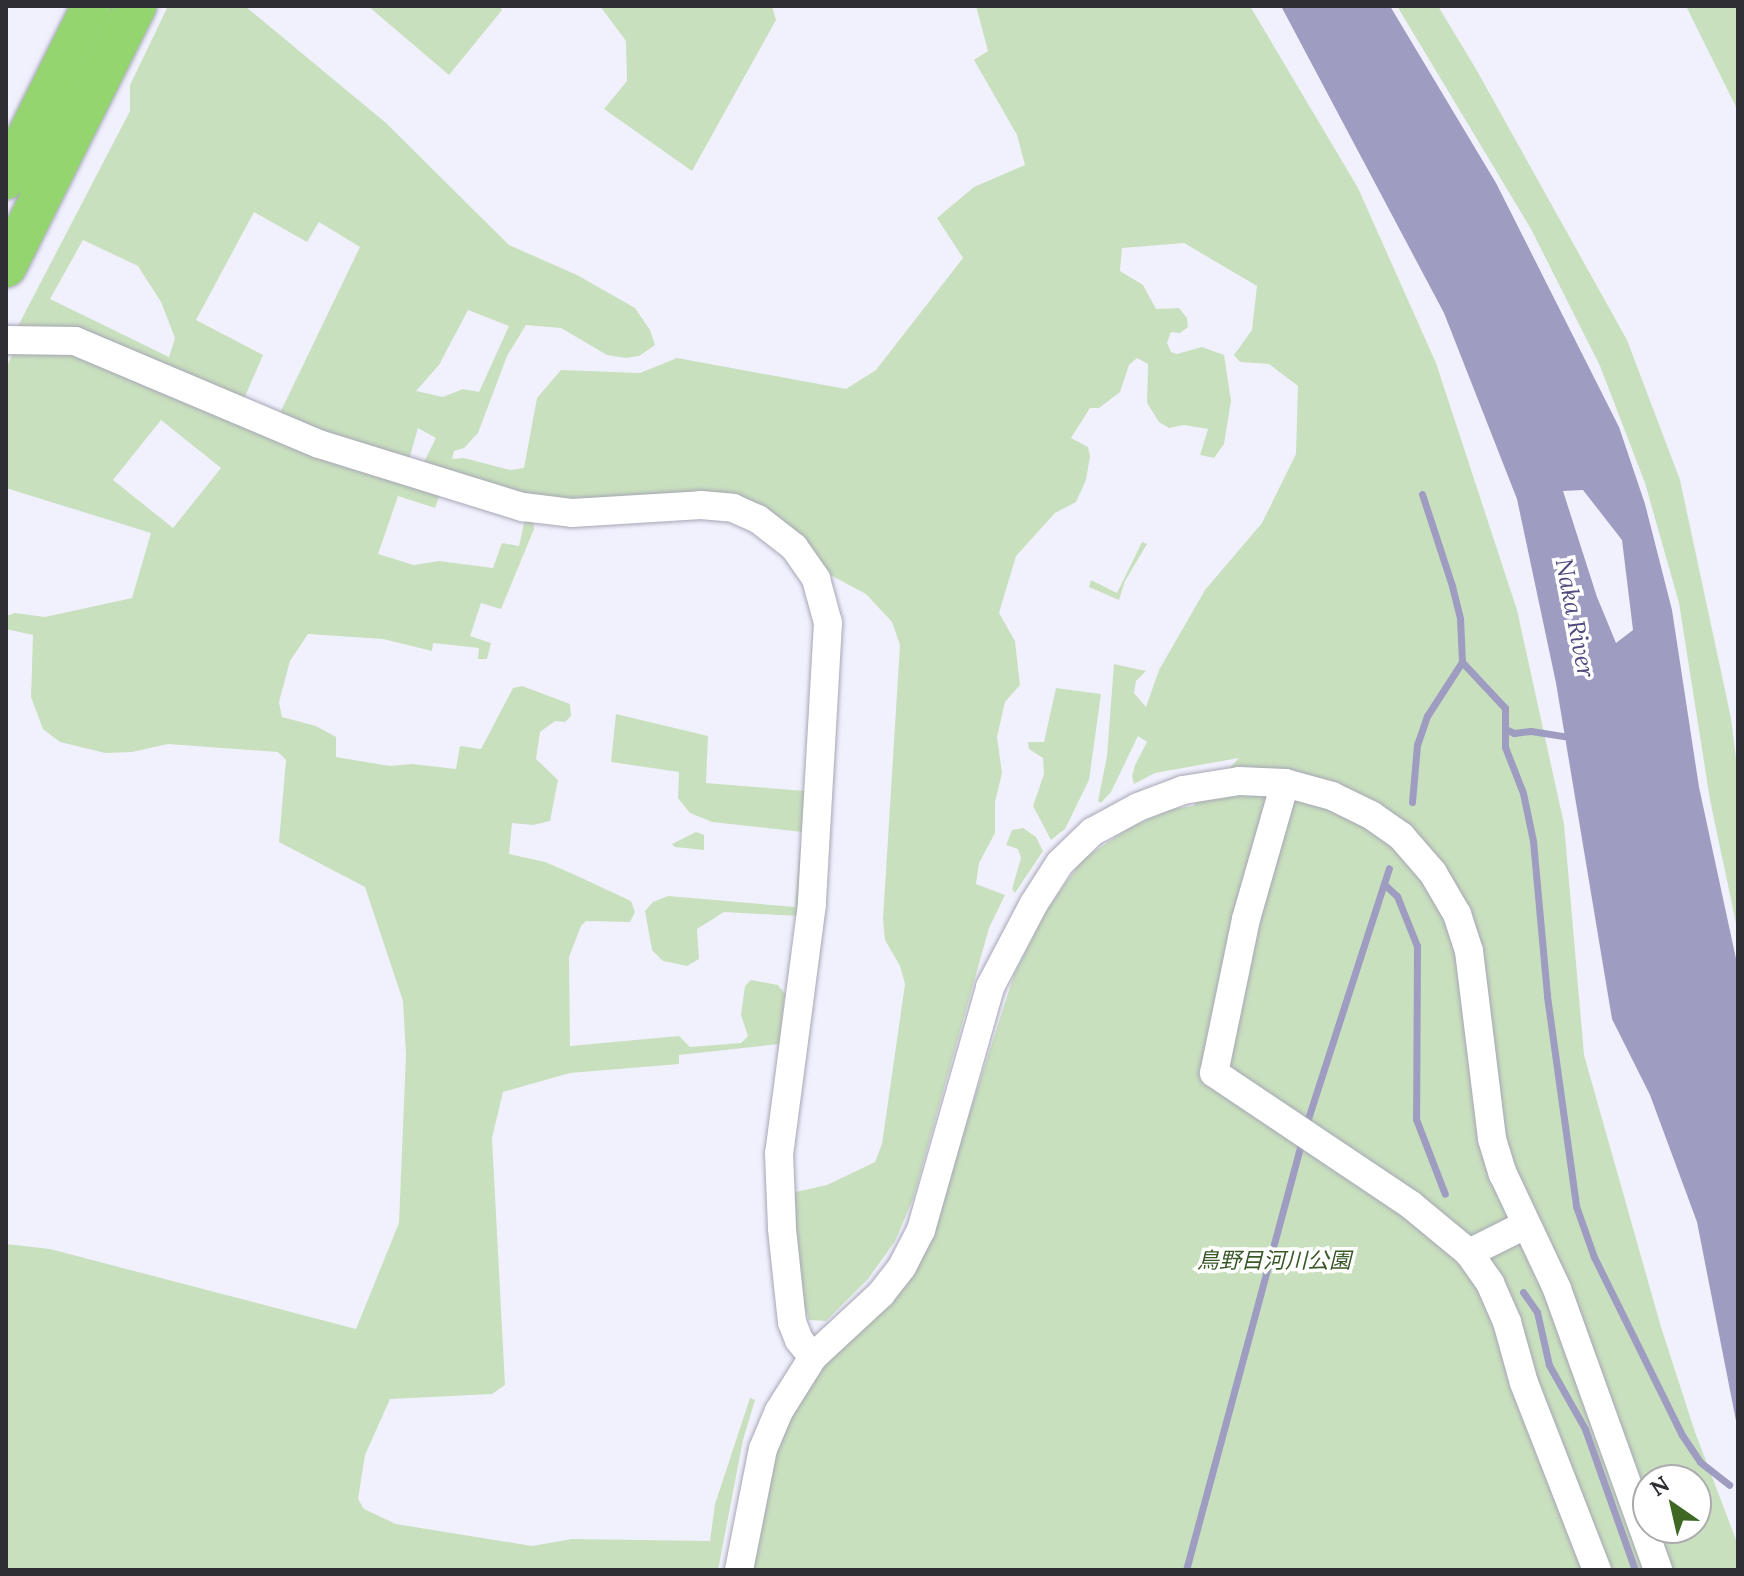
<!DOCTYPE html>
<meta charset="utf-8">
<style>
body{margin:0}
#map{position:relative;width:1744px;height:1576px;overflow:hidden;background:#f1f1fe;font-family:Lora,"Noto Sans JP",serif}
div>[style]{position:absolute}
.green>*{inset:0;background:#c9e0be}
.water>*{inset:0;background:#9e9cc1}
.stream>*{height:7px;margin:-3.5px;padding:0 3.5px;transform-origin:3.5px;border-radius:3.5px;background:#9e9cc1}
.roads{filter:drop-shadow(0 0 2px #a7a6b5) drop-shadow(0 0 2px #a7a6b5)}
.minor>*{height:28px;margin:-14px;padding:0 14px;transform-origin:14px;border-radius:14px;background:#fff}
.highway>*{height:40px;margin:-20px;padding:0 20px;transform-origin:20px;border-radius:20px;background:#94d56f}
span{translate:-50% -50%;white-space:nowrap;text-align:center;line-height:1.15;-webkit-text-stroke:7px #fff;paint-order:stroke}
.park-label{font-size:22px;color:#395827;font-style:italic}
.water-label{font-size:24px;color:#504b7e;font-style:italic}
.frame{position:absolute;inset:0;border:8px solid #2e2e34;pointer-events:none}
.north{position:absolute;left:1632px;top:1464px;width:80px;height:80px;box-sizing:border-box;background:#fff;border:2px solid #ababae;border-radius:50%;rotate:326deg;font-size:22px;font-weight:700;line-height:32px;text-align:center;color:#2e2e34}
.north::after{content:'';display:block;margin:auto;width:28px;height:36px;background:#3e6824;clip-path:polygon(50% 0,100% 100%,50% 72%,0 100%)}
</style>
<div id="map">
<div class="green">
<div style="clip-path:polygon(evenodd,168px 6px,245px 6px,386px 123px,509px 245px,577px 275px,635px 308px,650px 330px,655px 345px,639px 356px,626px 358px,607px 355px,561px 328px,526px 325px,507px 356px,478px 433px,464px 448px,454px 451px,452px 459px,464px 458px,510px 470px,524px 468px,537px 398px,561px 370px,640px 373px,677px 358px,846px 389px,876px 370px,963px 258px,937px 218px,974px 187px,1025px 165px,1017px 135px,974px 60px,988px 51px,976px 6px,1250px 6px,1358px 188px,1436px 363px,1517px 610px,1564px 824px,1584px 1055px,1661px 1327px,1695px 1432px,1738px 1545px,1738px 1570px,747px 1570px,772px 1458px,803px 1384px,930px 1236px,1014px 975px,1048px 908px,1083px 859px,1131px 827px,1171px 809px,1193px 806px,1239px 758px,1155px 773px,1134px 784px,1132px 776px,1135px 765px,1147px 742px,1138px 736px,1111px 792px,1101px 803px,1098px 801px,1107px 756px,1114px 664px,1146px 671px,1136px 681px,1134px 693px,1146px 707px,1159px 670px,1205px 590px,1262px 523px,1296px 454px,1298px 386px,1269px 364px,1240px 362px,1234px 355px,1252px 330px,1257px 286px,1184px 243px,1122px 248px,1120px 271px,1143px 285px,1156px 309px,1179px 308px,1187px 318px,1188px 327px,1180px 333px,1171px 332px,1167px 343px,1171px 352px,1177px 354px,1202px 347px,1224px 355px,1231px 401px,1224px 444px,1214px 458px,1200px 455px,1208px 429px,1184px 425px,1169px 428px,1159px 422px,1147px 403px,1148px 364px,1137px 358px,1129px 365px,1120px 392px,1099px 408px,1090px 408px,1071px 438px,1088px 447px,1090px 456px,1086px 480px,1076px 502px,1055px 513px,1016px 556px,999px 613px,1015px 641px,1020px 685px,1005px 702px,997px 737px,1002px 773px,995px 802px,995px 833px,979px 863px,976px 884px,1005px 895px,989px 928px,913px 1199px,895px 1241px,868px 1279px,826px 1321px,809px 1320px,801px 1295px,791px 1193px,827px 1185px,875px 1162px,882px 1144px,905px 984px,900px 966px,885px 940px,883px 919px,900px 645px,892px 622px,866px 594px,823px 571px,763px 509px,553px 503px,445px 480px,435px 508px,398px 496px,378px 554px,414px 565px,439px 561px,493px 568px,502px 543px,519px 546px,526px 515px,533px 519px,534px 529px,501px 609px,481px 603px,470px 636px,491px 643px,487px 659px,478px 659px,479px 648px,433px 643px,432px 651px,383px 639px,308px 634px,290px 661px,279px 702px,282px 717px,316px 726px,336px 737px,336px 757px,390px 766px,412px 764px,456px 769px,460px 746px,481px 749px,513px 688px,522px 686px,570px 704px,571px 716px,565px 722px,555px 721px,540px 732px,536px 759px,558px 780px,550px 821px,533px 825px,512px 823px,509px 854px,545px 862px,573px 874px,631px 901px,635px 912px,630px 922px,586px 921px,581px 926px,569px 957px,570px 1046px,679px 1036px,690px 1047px,741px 1043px,748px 1036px,741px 1015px,745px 986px,751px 980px,778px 985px,785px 994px,779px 1044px,679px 1055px,679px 1064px,570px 1073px,503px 1092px,492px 1138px,505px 1385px,492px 1394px,390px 1399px,365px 1455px,358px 1499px,364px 1509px,396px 1524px,532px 1546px,572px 1539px,710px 1541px,715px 1504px,750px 1398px,755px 1400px,743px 1440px,718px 1570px,6px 1570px,6px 1244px,50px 1249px,356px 1329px,399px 1223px,406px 1054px,403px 1001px,365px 887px,279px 842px,286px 760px,278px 752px,168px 744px,132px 752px,105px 753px,60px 742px,43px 729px,31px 697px,33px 635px,6px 629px,6px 616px,15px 613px,45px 617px,132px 598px,151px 533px,6px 488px,6px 368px,15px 349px,17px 328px,130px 111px,130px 85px,168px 6px,254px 212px,307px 242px,319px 222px,360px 247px,279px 415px,243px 401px,263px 355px,196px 320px,254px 212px,168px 6px,83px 240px,138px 266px,161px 302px,175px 338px,169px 357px,50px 299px,83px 240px,168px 6px,468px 310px,509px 326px,479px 392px,463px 389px,443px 397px,416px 391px,439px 365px,468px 310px,168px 6px,161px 420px,221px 468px,173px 528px,113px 480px,161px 420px,168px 6px,418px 428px,436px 438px,421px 468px,408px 463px,418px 428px,168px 6px,1648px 1480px,1696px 1480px,1696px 1528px,1648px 1528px,1648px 1480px)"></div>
<div style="clip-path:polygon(368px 6px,500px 6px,502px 10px,449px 75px)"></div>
<div style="clip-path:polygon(600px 6px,772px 6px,776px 20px,692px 171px,604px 109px,627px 81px,626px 41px)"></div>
<div style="clip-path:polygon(1397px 6px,1438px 6px,1476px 69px,1627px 340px,1680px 480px,1731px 718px,1738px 775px,1738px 933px,1710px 800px,1679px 603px,1645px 483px,1600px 366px,1531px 229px)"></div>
<div style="clip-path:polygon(1686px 6px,1738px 6px,1738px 111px)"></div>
<div style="clip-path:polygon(1142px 542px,1147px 544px,1125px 581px,1119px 600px,1089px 587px,1091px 580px,1117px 593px)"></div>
<div style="clip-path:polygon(1056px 688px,1101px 694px,1089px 780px,1065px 829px,1051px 840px,1033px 806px,1044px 774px,1043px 758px,1029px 749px,1028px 742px,1044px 742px)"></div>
<div style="clip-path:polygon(616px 714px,708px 736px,706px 783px,805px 791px,803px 832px,712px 822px,690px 813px,678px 798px,679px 772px,611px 762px)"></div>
<div style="clip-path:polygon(1023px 828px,1036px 837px,1043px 851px,1015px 893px,1012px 889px,1021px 858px,1018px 849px,1006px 845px,1012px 830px)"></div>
<div style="clip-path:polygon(696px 832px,704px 835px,704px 850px,675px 847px,672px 844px)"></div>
<div style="clip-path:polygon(800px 846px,803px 846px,799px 916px,724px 912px,697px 929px,699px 959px,687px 966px,663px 961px,652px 950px,645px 911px,653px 902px,668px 896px,795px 907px)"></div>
</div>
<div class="water">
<div style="clip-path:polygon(evenodd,1281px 6px,1390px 6px,1496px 183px,1619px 427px,1645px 504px,1672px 610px,1699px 787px,1738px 968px,1738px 1431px,1697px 1222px,1650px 1095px,1612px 1019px,1556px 683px,1517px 499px,1444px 313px,1281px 6px,1583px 490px,1622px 540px,1633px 630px,1616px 643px,1597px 597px,1563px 491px,1583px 490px)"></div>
</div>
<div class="stream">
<div style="left:1422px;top:494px;width:97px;rotate:71.9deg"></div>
<div style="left:1452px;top:586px;width:34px;rotate:76deg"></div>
<div style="left:1460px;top:619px;width:43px;rotate:87.3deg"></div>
<div style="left:1462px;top:662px;width:63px;rotate:46.9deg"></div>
<div style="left:1505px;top:708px;width:21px;rotate:90deg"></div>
<div style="left:1505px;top:729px;width:10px;rotate:24deg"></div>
<div style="left:1514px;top:733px;width:17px;rotate:-7deg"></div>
<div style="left:1531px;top:731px;width:33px;rotate:9deg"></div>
<div style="left:1505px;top:729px;width:18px;rotate:90deg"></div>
<div style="left:1505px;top:747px;width:49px;rotate:68.6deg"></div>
<div style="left:1523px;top:793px;width:49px;rotate:78.2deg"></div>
<div style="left:1533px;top:841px;width:156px;rotate:84.8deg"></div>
<div style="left:1547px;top:996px;width:212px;rotate:82.1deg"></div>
<div style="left:1576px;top:1206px;width:54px;rotate:70.6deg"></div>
<div style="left:1594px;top:1257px;width:199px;rotate:63.7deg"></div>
<div style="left:1682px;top:1435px;width:32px;rotate:56deg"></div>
<div style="left:1700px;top:1462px;width:37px;rotate:38deg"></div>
<div style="left:1412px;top:802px;width:57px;rotate:-85deg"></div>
<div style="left:1417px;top:745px;width:31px;rotate:-71deg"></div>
<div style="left:1427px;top:716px;width:64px;rotate:-57.1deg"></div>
<div style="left:1384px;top:884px;width:18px;rotate:43deg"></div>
<div style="left:1397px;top:896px;width:54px;rotate:68.2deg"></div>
<div style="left:1417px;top:946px;width:173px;rotate:90.3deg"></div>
<div style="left:1416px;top:1119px;width:80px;rotate:68.9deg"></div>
<div style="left:1305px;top:1128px;width:273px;rotate:-72.1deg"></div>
<div style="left:1523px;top:1292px;width:24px;rotate:55deg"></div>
<div style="left:1537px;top:1312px;width:54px;rotate:77.2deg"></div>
<div style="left:1549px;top:1365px;width:73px;rotate:60.6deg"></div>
<div style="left:1585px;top:1429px;width:150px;rotate:70.5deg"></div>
<div style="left:1186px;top:1570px;width:445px;rotate:-74.9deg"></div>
</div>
<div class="roads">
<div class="minor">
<div style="left:6px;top:340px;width:69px;rotate:0.8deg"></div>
<div style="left:75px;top:341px;width:265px;rotate:22.9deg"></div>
<div style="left:319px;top:444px;width:214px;rotate:17.2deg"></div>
<div style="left:523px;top:507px;width:49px;rotate:7deg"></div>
<div style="left:572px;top:513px;width:129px;rotate:-3.5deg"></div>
<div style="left:701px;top:505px;width:32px;rotate:5deg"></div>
<div style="left:733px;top:508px;width:27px;rotate:24deg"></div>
<div style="left:758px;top:519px;width:46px;rotate:37.9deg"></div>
<div style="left:794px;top:547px;width:39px;rotate:55deg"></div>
<div style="left:816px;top:579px;width:46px;rotate:74.7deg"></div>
<div style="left:828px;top:623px;width:281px;rotate:93.3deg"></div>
<div style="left:812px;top:904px;width:251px;rotate:97.5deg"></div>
<div style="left:779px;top:1153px;width:76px;rotate:87.7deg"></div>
<div style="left:782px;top:1229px;width:94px;rotate:83.9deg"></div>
<div style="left:792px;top:1322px;width:19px;rotate:69deg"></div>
<div style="left:799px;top:1340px;width:22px;rotate:51deg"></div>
<div style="left:1285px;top:783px;width:141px;rotate:106deg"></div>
<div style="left:1246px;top:919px;width:157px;rotate:101.7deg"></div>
<div style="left:1214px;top:1073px;width:237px;rotate:33.8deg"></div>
<div style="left:1411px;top:1205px;width:75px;rotate:39.6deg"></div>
<div style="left:1525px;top:1225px;width:63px;rotate:153.4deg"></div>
<div style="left:1469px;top:1253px;width:37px;rotate:55deg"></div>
<div style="left:1490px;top:1283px;width:43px;rotate:66.4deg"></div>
<div style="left:1507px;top:1322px;width:63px;rotate:74.4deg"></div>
<div style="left:1524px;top:1383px;width:201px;rotate:68.7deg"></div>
<div style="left:739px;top:1570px;width:123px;rotate:-78.8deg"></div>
<div style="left:763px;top:1449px;width:41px;rotate:-67.2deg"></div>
<div style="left:779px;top:1411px;width:64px;rotate:-57.8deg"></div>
<div style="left:813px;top:1357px;width:93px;rotate:-42.8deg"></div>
<div style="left:881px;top:1294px;width:34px;rotate:-52deg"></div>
<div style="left:902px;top:1267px;width:42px;rotate:-62.8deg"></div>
<div style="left:921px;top:1230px;width:253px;rotate:-74.1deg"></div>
<div style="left:990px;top:987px;width:93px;rotate:-62.3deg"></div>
<div style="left:1033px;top:905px;width:50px;rotate:-57.3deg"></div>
<div style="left:1060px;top:863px;width:45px;rotate:-44.1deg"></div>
<div style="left:1092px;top:832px;width:52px;rotate:-28.5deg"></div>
<div style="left:1138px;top:807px;width:48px;rotate:-20.7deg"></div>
<div style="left:1183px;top:790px;width:57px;rotate:-9.1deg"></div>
<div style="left:1239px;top:781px;width:46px;rotate:2.5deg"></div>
<div style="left:1285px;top:783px;width:49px;rotate:15.5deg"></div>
<div style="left:1332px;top:796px;width:43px;rotate:26deg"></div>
<div style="left:1371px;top:815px;width:37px;rotate:35deg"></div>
<div style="left:1401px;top:836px;width:49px;rotate:49.1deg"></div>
<div style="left:1433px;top:873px;width:48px;rotate:59.7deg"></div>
<div style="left:1457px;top:914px;width:39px;rotate:72deg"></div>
<div style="left:1469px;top:951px;width:189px;rotate:83deg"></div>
<div style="left:1492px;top:1139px;width:37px;rotate:73deg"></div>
<div style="left:1503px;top:1174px;width:127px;rotate:64.8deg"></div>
<div style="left:1557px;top:1289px;width:299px;rotate:70.2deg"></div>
</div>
<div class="highway">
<div style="left:6px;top:179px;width:193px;rotate:-63.6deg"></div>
<div style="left:6px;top:267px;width:292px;rotate:-63.5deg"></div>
</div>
</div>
<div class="park-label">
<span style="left:1274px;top:1261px">鳥野目河川公園</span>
</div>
<div class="water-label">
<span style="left:1575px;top:618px;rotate:79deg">Naka River</span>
</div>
<div class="frame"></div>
<div class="north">N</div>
</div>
